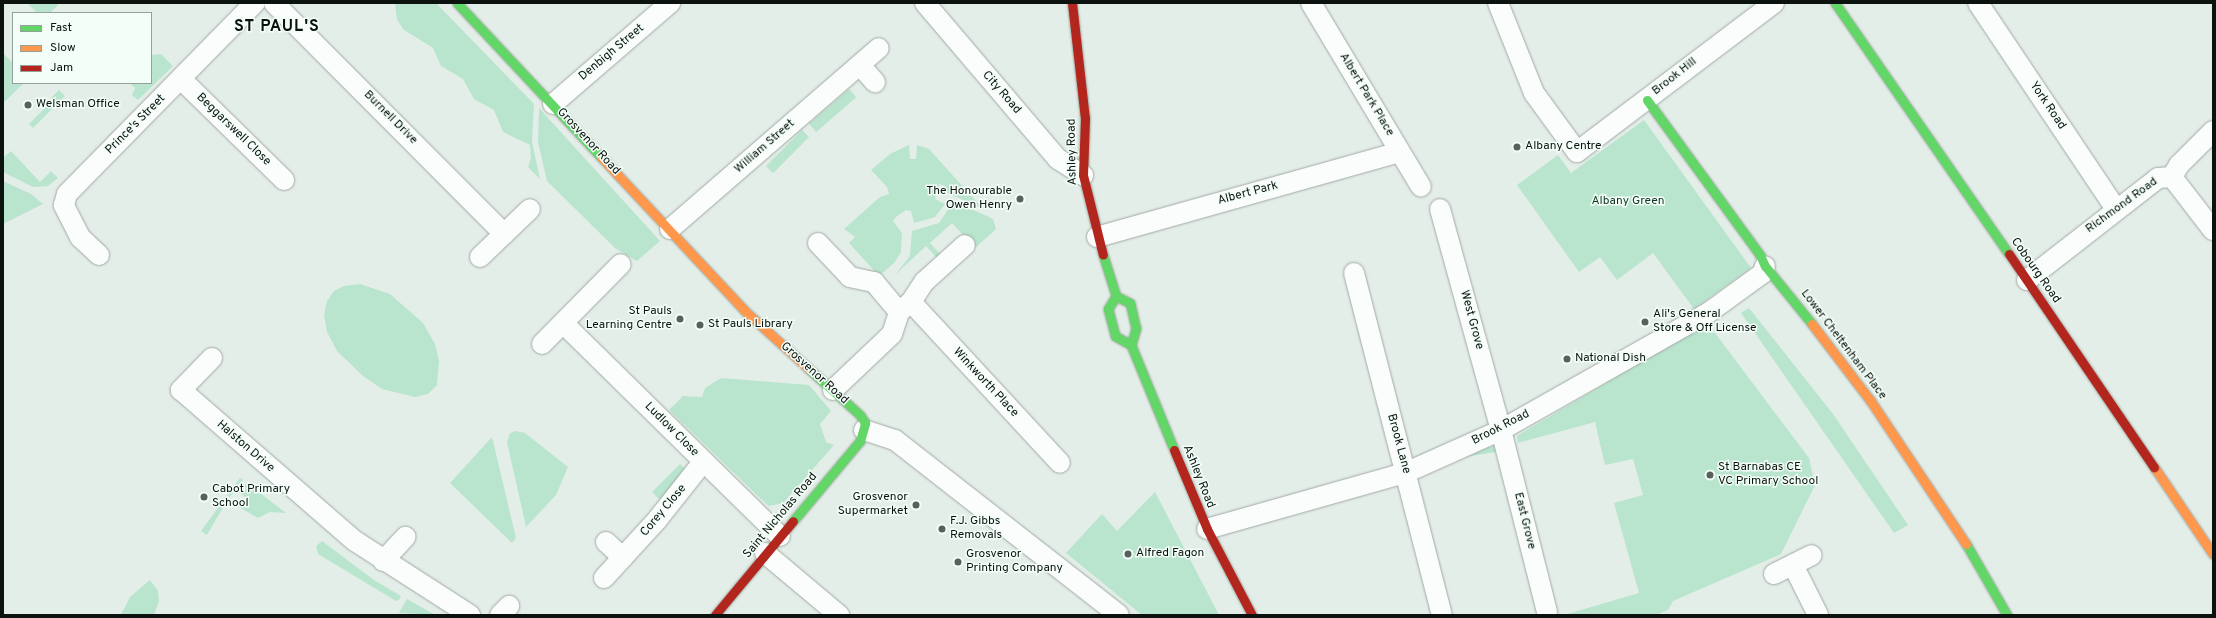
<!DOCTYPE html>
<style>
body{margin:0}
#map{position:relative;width:2216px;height:618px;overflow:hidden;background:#e4eee8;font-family:Overpass,sans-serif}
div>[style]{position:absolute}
.green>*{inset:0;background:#b9e4cd;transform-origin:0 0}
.roads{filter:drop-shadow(0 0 1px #a1a9a4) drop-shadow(0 0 1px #a1a9a4)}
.street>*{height:20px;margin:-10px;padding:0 10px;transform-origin:10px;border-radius:10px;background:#fbfcfc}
.fast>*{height:9px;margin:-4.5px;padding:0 4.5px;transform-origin:4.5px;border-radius:4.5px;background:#63d668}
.slow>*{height:9px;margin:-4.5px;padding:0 4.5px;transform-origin:4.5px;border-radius:4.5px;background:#ff974d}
.jam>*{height:9px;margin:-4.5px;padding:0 4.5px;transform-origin:4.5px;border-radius:4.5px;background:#b3261e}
.dots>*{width:11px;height:11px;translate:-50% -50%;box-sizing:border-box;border:2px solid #f2fef7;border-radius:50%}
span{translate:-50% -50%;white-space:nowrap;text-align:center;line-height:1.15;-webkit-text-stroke:3px #f2fef7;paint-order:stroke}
.street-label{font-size:12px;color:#0c130f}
.poi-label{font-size:12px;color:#0c130f}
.left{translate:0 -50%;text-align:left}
.right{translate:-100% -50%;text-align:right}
.park-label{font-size:12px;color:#0f3624}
.district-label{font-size:16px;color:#0c130f;font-weight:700;letter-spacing:1px}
.frame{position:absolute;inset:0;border:4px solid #0c130f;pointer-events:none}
.legend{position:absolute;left:12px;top:12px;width:140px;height:72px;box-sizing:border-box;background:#f2fef7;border:1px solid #96a09a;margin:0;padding:5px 7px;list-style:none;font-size:12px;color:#0c130f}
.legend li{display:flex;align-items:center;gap:8px;height:20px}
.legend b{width:20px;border:1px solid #96a09a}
</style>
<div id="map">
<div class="green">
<div style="clip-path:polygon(27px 3px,60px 3px,50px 13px,37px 13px)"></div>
<div style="clip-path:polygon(395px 3px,436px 3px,534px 104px,532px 142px,540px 179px,528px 167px,531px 158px,530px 145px,503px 132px,494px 110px,474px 99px,463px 79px,441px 66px,433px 48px,404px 30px,397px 20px)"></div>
<div style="clip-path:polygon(3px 53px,13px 63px,13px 83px,24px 83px,3px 103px)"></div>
<div style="clip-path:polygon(161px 54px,173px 66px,138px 100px,132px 95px,135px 88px,130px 83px,151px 83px,151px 55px)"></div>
<div style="left:849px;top:89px;width:11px;height:53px;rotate:49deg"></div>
<div style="clip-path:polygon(59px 90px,65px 96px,33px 128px,29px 124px,53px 100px,51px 98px)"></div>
<div style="clip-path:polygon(539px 108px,660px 241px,637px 261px,615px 248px,547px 181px,538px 142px)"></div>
<div style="clip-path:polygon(1644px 120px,1751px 268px,1694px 309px,1653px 253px,1617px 280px,1600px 257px,1579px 272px,1517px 185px,1558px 155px,1571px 173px)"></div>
<div style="left:802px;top:130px;width:10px;height:51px;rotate:45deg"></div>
<div style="clip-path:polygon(909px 145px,910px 159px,916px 159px,917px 145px,929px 149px,983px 209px,945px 192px,945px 186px,939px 184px,935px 199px,945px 204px,935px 217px,914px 223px,911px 211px,906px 210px,896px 217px,893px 221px,902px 233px,901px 252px,895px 262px,879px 276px,849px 243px,855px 237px,844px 229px,880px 197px,889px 194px,887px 187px,871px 170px,890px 154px)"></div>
<div style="clip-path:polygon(11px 151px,40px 182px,51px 171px,58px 178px,48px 186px,33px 187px,3px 172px,3px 158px)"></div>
<div style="clip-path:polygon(3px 181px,31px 194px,43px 204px,3px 224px)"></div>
<div style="clip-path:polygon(954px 201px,993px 219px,996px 229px,975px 248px,952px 223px,930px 243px,942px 256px,938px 259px,926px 246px,895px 275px,910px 256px,912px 231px,939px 223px)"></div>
<div style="clip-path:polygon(360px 284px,390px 294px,423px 323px,435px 344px,439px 361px,437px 385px,428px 394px,415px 397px,382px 389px,363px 376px,337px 351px,327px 332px,324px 315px,327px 301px,334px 291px,344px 286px)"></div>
<div style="clip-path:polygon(1749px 308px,1833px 414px,1908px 525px,1894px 533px,1741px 313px)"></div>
<div style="clip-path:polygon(1698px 329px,1715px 333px,1809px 458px,1815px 485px,1781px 554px,1673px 601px,1668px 610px,1656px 615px,1564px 615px,1639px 593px,1614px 503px,1643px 495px,1633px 459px,1605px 465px,1595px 422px,1518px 443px,1517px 436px)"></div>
<div style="clip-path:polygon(721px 378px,809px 385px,831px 411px,820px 424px,826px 442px,834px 445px,783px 503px,769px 506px,762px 500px,669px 410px,683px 396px,702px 397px,705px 388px)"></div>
<div style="clip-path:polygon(516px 431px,525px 433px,568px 467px,556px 495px,526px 527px,507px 442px,510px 433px)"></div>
<div style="clip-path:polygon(492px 437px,516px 538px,512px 543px,450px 483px)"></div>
<div style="left:1495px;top:446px;width:6px;height:82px;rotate:81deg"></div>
<div style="clip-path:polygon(680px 464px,687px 470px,661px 499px,658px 498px,652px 492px)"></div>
<div style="clip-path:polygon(240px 478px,243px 480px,228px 499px,207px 535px,201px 531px)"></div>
<div style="clip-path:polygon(247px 483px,286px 513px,270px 512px,258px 518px,239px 507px,246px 498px,239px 492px)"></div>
<div style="clip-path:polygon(1155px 492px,1219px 615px,1142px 615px,1066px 553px,1102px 514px,1117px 531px)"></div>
<div style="clip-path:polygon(322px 541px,374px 580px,401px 596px,399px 600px,396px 601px,318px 554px,316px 546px)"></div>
<div style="clip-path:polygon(150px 580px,158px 591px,159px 601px,154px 615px,121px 615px,130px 597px)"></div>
<div style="clip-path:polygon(407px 599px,435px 615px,399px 613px)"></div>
</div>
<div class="roads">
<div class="street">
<div style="left:274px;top:3px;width:326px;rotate:45.1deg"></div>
<div style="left:925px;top:3px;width:205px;rotate:49.6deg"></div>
<div style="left:1058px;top:159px;width:30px;rotate:33deg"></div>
<div style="left:1311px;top:3px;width:214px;rotate:59.1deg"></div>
<div style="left:1498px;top:3px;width:97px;rotate:68.2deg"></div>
<div style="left:1534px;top:93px;width:73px;rotate:53.9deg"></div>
<div style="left:1577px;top:152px;width:247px;rotate:-37.1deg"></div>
<div style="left:1978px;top:3px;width:248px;rotate:56.2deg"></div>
<div style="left:860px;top:65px;width:23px;rotate:49deg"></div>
<div style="left:182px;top:80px;width:143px;rotate:44.4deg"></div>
<div style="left:553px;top:104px;width:155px;rotate:-40.8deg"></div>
<div style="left:2172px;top:177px;width:67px;rotate:52.3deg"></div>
<div style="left:1440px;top:209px;width:229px;rotate:74.6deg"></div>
<div style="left:1501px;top:430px;width:188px;rotate:75.8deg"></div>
<div style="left:670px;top:229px;width:276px;rotate:-40.9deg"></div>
<div style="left:1097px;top:237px;width:314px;rotate:-15.7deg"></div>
<div style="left:818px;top:243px;width:47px;rotate:46.7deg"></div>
<div style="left:850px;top:277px;width:25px;rotate:12deg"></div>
<div style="left:874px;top:282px;width:39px;rotate:50deg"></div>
<div style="left:99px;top:255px;width:26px;rotate:-137deg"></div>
<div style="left:80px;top:237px;width:36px;rotate:-117deg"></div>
<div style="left:64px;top:205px;width:11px;rotate:-75deg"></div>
<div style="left:67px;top:194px;width:268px;rotate:-45.5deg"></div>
<div style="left:480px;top:257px;width:69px;rotate:-43.8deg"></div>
<div style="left:1354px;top:273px;width:353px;rotate:75.6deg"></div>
<div style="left:2027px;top:280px;width:166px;rotate:-37.9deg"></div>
<div style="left:2158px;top:178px;width:14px;rotate:-4deg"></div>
<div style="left:2172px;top:177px;width:14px;rotate:-60deg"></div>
<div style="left:2179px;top:165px;width:48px;rotate:-45deg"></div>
<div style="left:911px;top:302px;width:219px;rotate:47.2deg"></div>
<div style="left:563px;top:323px;width:304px;rotate:44.5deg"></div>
<div style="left:542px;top:344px;width:112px;rotate:-45.4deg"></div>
<div style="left:212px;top:358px;width:45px;rotate:134.1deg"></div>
<div style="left:181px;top:390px;width:230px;rotate:41deg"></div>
<div style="left:355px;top:541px;width:137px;rotate:32.8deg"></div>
<div style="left:833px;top:390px;width:81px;rotate:-43.5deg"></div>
<div style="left:892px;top:334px;width:23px;rotate:-72deg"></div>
<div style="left:899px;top:312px;width:16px;rotate:-40deg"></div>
<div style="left:911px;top:302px;width:24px;rotate:-57deg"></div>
<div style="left:924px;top:282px;width:55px;rotate:-42.1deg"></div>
<div style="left:864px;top:430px;width:33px;rotate:18deg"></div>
<div style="left:895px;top:440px;width:284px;rotate:38deg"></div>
<div style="left:1207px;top:529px;width:206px;rotate:-15.8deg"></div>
<div style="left:1405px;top:473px;width:105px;rotate:-24.1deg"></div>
<div style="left:1501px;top:430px;width:238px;rotate:-29.5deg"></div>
<div style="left:1708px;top:313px;width:68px;rotate:-36deg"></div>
<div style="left:1763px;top:273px;width:7px;rotate:-74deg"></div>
<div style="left:606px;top:542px;width:23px;rotate:43deg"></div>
<div style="left:765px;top:553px;width:97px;rotate:40deg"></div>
<div style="left:383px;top:561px;width:33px;rotate:-47deg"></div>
<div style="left:1793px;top:565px;width:56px;rotate:63.4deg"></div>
<div style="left:1774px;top:574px;width:42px;rotate:-26.6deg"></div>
<div style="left:604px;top:578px;width:79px;rotate:-47.6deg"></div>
<div style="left:657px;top:520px;width:74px;rotate:-51.6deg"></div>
<div style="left:500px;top:615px;width:13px;rotate:-45deg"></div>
</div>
<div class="fast">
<div style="left:457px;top:3px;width:211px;rotate:46.9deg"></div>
<div style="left:1835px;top:3px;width:305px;rotate:55.3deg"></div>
<div style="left:1647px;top:100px;width:192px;rotate:53.9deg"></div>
<div style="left:1760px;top:255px;width:12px;rotate:66deg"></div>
<div style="left:1765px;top:266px;width:75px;rotate:51deg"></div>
<div style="left:1103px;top:255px;width:43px;rotate:72.4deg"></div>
<div style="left:1116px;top:296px;width:16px;rotate:27deg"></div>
<div style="left:1130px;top:303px;width:26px;rotate:77deg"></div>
<div style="left:1136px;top:328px;width:18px;rotate:106deg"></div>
<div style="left:1131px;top:345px;width:113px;rotate:67.7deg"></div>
<div style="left:1116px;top:296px;width:15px;rotate:122deg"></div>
<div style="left:1108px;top:309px;width:28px;rotate:75deg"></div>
<div style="left:1115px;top:336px;width:18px;rotate:29deg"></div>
<div style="left:793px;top:521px;width:104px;rotate:-50.1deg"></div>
<div style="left:860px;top:441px;width:19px;rotate:-74deg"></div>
<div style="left:865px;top:423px;width:9px;rotate:-122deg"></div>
<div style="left:860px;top:415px;width:69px;rotate:-138deg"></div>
<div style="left:1966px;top:544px;width:82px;rotate:60deg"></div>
</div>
<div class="slow">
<div style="left:601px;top:157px;width:211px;rotate:46.9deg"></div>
<div style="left:745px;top:311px;width:86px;rotate:42.2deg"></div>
<div style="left:1812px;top:324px;width:96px;rotate:52.7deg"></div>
<div style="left:1870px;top:400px;width:173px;rotate:56.3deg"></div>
<div style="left:2154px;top:467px;width:105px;rotate:55.9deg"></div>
</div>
<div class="jam">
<div style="left:1072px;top:3px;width:116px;rotate:83.6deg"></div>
<div style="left:1085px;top:118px;width:57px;rotate:92deg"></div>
<div style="left:1083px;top:175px;width:82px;rotate:76deg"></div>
<div style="left:2009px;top:254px;width:258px;rotate:55.8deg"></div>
<div style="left:1174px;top:450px;width:86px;rotate:67.3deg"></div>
<div style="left:1207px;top:529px;width:97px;rotate:62.4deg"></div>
<div style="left:715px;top:615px;width:122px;rotate:-50.3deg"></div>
</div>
</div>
<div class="dots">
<div style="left:28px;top:105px;background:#58605b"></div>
<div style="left:1517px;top:147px;background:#58605b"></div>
<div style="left:1020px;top:199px;background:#58605b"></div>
<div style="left:680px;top:319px;background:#58605b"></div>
<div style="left:1645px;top:322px;background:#58605b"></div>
<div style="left:700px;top:325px;background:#58605b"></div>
<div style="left:1567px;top:359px;background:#58605b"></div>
<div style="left:1710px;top:475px;background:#58605b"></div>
<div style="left:204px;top:497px;background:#58605b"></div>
<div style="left:916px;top:505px;background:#58605b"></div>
<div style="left:942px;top:529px;background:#58605b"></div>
<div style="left:1128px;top:554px;background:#58605b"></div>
<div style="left:958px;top:562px;background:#58605b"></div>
</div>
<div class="street-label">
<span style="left:612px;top:53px;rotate:-40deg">Denbigh Street</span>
<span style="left:1675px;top:77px;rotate:-38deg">Brook Hill</span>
<span style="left:1001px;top:93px;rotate:49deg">City Road</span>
<span style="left:1366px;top:95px;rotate:59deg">Albert Park Place</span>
<span style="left:2047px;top:106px;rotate:56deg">York Road</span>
<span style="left:390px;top:118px;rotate:45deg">Burnell Drive</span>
<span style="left:136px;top:125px;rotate:-45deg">Prince's Street</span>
<span style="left:233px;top:130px;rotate:44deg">Beggarswell Close</span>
<span style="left:588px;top:142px;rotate:47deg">Grosvenor Road</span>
<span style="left:765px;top:147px;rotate:-41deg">William Street</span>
<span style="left:1073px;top:152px;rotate:-91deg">Ashley Road</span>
<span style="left:1248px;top:194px;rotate:-15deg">Albert Park</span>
<span style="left:2122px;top:206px;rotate:-36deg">Richmond Road</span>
<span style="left:2035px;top:271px;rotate:55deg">Cobourg Road</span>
<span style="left:1471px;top:320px;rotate:75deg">West Grove</span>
<span style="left:1843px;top:345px;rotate:53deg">Lower Cheltenham Place</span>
<span style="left:814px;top:374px;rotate:42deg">Grosvenor Road</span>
<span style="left:985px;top:383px;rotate:47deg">Winkworth Place</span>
<span style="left:1501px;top:428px;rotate:-27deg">Brook Road</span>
<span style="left:671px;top:430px;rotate:45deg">Ludlow Close</span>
<span style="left:1398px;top:444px;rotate:75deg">Brook Lane</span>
<span style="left:245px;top:447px;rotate:41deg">Halston Drive</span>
<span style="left:1198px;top:477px;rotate:68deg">Ashley Road</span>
<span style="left:664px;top:511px;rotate:-50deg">Corey Close</span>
<span style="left:781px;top:516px;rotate:-50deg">Saint Nicholas Road</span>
<span style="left:1524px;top:521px;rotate:76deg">East Grove</span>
</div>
<div class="poi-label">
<span class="left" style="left:36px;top:105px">Welsman Office</span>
<span class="left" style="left:1525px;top:147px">Albany Centre</span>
<span class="right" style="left:1012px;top:199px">The Honourable<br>Owen Henry</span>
<span class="right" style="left:672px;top:319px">St Pauls<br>Learning Centre</span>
<span class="left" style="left:1653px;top:322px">Ali's General<br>Store &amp; Off License</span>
<span class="left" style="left:708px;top:325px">St Pauls Library</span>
<span class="left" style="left:1575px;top:359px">National Dish</span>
<span class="left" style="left:1718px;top:475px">St Barnabas CE<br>VC Primary School</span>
<span class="left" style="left:212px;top:497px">Cabot Primary<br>School</span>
<span class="right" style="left:908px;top:505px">Grosvenor<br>Supermarket</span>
<span class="left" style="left:950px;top:529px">F.J. Gibbs<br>Removals</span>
<span class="left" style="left:1136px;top:554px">Alfred Fagon</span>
<span class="left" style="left:966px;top:562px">Grosvenor<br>Printing Company</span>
</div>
<div class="park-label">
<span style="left:1628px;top:202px">Albany Green</span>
</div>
<div class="district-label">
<span style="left:277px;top:27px">ST PAUL'S</span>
</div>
<div class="frame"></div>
<ul class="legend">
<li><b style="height:5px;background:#63d668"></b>Fast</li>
<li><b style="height:5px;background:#ff974d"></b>Slow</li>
<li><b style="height:5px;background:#b3261e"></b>Jam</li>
</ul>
</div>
